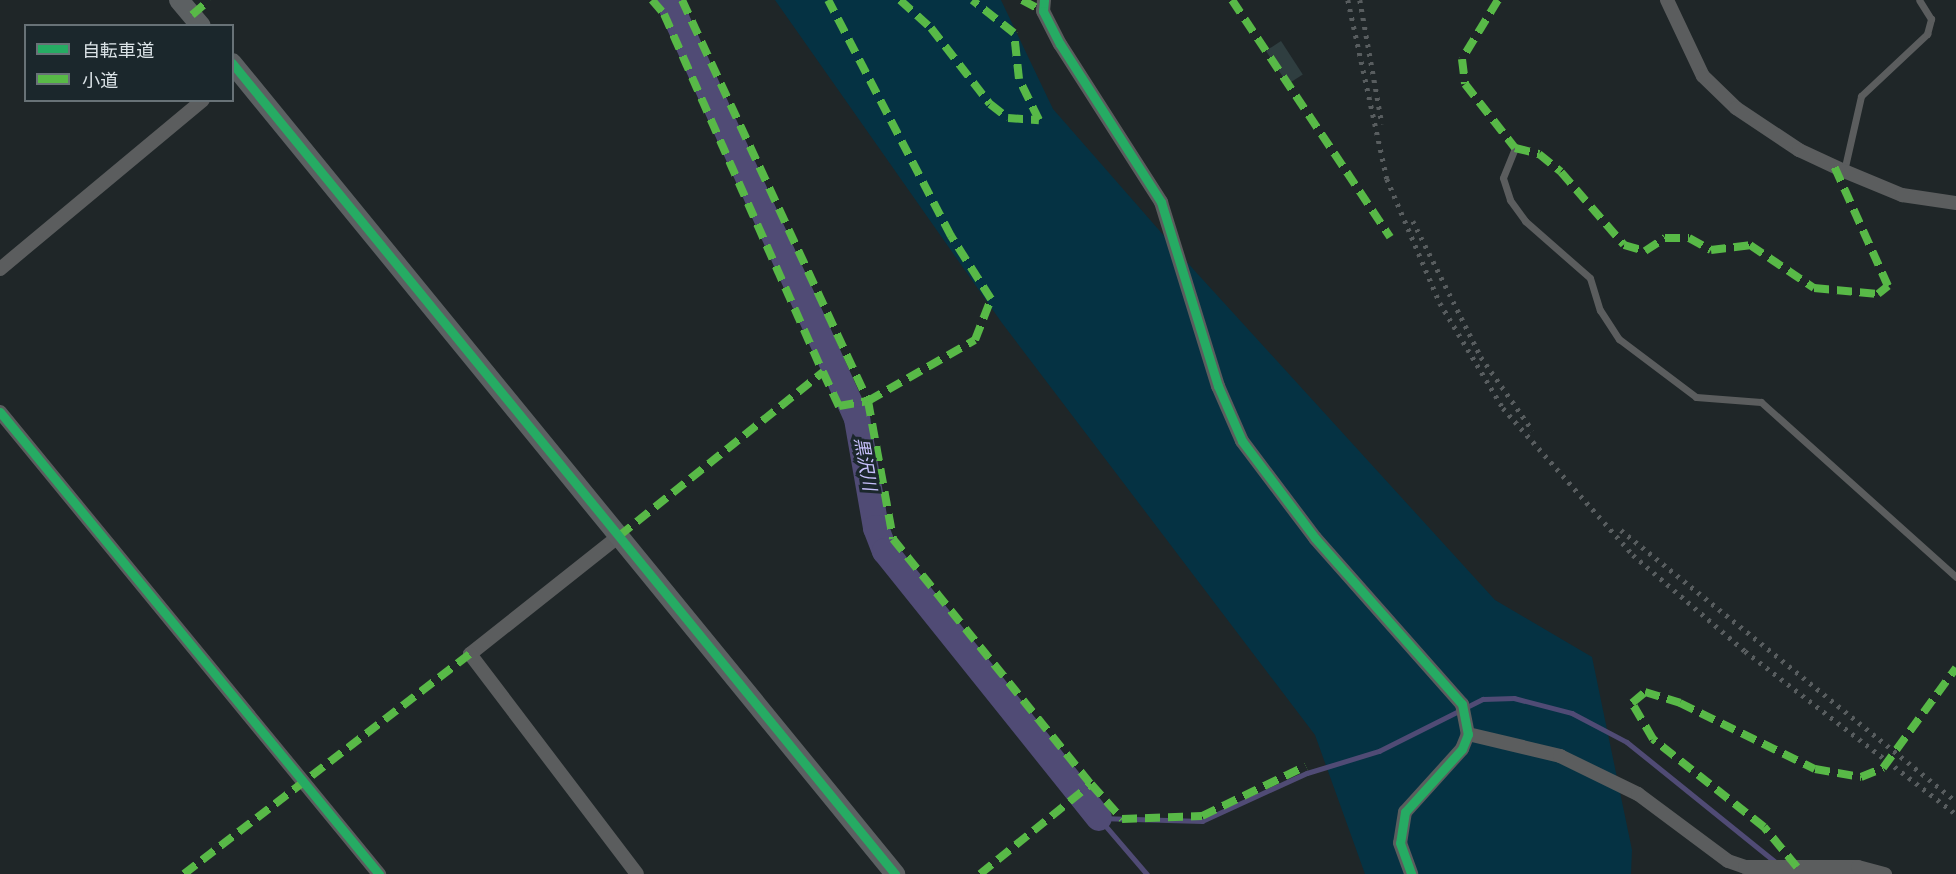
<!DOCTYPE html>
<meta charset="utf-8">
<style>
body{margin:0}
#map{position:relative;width:1956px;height:874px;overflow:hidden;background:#1f2628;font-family:Raleway,"Noto Sans JP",sans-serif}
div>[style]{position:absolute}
.green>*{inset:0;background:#053243}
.stream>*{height:4.5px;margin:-2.25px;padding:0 2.25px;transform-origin:2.25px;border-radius:2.25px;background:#504b75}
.river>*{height:26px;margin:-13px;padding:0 13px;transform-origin:13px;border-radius:13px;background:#504b75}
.building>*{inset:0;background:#2f3e40;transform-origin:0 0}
.lane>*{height:7px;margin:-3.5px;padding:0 3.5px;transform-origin:3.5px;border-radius:3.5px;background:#5b5d5e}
.street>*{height:14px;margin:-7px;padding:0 7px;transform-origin:7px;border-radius:7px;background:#5b5d5e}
.secondary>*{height:20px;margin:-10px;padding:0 10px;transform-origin:10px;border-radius:10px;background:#5c6062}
.rail>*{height:4.5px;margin-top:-2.25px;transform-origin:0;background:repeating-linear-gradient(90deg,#585d5f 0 3px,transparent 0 9px)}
.quiet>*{height:8px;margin-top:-4px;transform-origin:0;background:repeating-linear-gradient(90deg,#58b947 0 15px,transparent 0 23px)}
.cycleway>*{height:9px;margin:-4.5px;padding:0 4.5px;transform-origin:4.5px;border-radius:4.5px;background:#26ab63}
span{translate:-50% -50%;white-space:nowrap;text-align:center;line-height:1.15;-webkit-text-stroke:6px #1b272c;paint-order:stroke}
.water-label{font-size:18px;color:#c7c0fc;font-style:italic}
.legend{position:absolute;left:24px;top:24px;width:210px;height:78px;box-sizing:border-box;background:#1b272c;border:2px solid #687277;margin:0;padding:8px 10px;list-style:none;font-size:18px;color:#dbe3e7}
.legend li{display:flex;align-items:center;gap:12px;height:30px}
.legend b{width:30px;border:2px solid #687277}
</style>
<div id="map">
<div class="green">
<div style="clip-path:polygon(775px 0,1001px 0,1053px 109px,1194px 270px,1495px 600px,1592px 657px,1632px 850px,1631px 874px,1365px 874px,1315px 735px,1002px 323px)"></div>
</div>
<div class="stream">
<div style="left:1099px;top:818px;width:103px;rotate:1.7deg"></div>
<div style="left:1202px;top:821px;width:115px;rotate:-24.6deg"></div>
<div style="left:1307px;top:773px;width:75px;rotate:-17deg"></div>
<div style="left:1379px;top:751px;width:116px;rotate:-26.6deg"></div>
<div style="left:1483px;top:699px;width:31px;rotate:-2deg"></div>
<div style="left:1514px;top:698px;width:60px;rotate:14.5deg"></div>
<div style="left:1572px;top:713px;width:62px;rotate:27.8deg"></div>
<div style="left:1627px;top:742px;width:193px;rotate:38.9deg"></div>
<div style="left:1099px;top:818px;width:74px;rotate:49.4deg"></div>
</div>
<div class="river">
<div style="left:668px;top:0;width:460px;rotate:65.7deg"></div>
<div style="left:857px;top:419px;width:111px;rotate:80.1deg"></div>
<div style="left:876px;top:528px;width:25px;rotate:69deg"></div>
<div style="left:885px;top:551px;width:342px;rotate:51.3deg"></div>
</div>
<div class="building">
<div style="left:1281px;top:41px;width:40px;height:18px;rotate:57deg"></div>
</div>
<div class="lane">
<div style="left:1515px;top:148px;width:32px;rotate:112deg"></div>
<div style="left:1503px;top:178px;width:23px;rotate:72deg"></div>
<div style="left:1510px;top:200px;width:26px;rotate:54deg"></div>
<div style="left:1525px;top:221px;width:86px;rotate:41.2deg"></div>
<div style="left:1590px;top:278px;width:34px;rotate:73deg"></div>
<div style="left:1600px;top:310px;width:35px;rotate:57deg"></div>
<div style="left:1619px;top:339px;width:96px;rotate:37deg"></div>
<div style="left:1696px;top:397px;width:65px;rotate:4.4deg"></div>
<div style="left:1761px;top:402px;width:262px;rotate:41.9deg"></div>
<div style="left:1844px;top:171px;width:77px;rotate:-77.2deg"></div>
<div style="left:1861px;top:96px;width:91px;rotate:-43.2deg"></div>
<div style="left:1927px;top:34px;width:16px;rotate:-75deg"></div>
<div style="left:1931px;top:19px;width:22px;rotate:-122deg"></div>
</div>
<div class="street">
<div style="left:1044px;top:0;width:11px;rotate:95deg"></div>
<div style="left:1043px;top:11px;width:37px;rotate:63deg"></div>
<div style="left:1060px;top:44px;width:188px;rotate:57.4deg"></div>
<div style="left:1161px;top:202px;width:193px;rotate:72.8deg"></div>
<div style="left:1218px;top:386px;width:60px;rotate:66.4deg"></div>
<div style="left:1242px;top:441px;width:121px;rotate:53deg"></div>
<div style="left:1315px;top:538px;width:222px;rotate:48.5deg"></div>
<div style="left:1462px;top:704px;width:31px;rotate:79deg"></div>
<div style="left:1468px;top:734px;width:16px;rotate:112deg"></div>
<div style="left:1462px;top:749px;width:85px;rotate:132.1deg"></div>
<div style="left:1405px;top:812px;width:31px;rotate:99deg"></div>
<div style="left:1400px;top:843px;width:33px;rotate:70deg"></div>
<div style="left:1667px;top:0;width:84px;rotate:64.7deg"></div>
<div style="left:1703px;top:76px;width:46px;rotate:44.1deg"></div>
<div style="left:1736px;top:108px;width:76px;rotate:33.7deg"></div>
<div style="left:1799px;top:150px;width:50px;rotate:25deg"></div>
<div style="left:1844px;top:171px;width:63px;rotate:22.5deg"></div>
<div style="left:1902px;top:195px;width:55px;rotate:8.4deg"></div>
<div style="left:0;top:269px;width:264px;rotate:-39.8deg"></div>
<div style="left:0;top:412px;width:598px;rotate:50.64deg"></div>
<div style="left:619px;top:536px;width:190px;rotate:141.6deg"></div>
<div style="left:470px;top:654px;width:276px;rotate:52.8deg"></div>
<div style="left:1468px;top:734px;width:95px;rotate:13.4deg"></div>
<div style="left:1560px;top:756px;width:87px;rotate:26deg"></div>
<div style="left:1638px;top:794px;width:112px;rotate:36.7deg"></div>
<div style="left:1728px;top:861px;width:18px;rotate:19deg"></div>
<div style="left:1745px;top:867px;width:113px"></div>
<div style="left:1858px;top:867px;width:28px;rotate:15deg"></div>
</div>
<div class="secondary">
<div style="left:179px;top:0;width:34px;rotate:50deg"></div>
<div style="left:232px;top:63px;width:1048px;rotate:50.73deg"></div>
</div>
<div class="rail">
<div style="left:1348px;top:0;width:183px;rotate:77.7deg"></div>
<div style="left:1387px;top:179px;width:135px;rotate:66.9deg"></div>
<div style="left:1440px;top:303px;width:122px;rotate:59deg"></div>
<div style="left:1503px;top:408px;width:196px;rotate:48.5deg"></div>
<div style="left:1633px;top:555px;width:148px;rotate:40.6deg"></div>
<div style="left:1745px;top:651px;width:267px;rotate:37.7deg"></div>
<div style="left:1360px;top:0;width:126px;rotate:79.9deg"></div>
<div style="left:1413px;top:221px;width:152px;rotate:63.4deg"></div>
<div style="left:1481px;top:357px;width:90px;rotate:54.9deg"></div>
<div style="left:1621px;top:530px;width:431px;rotate:39deg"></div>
</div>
<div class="quiet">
<div style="left:652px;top:0;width:18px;rotate:49deg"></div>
<div style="left:664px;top:14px;width:392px;rotate:66.1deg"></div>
<div style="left:682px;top:0;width:442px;rotate:65.1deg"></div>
<div style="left:868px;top:401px;width:140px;rotate:79.7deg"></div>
<div style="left:893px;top:539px;width:315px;rotate:51.1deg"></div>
<div style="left:900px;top:0;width:42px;rotate:42.1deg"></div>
<div style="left:931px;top:28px;width:96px;rotate:52.2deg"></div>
<div style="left:990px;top:104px;width:23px;rotate:38deg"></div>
<div style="left:1008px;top:118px;width:31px;rotate:4deg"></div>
<div style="left:1039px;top:120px;width:46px;rotate:-116deg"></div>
<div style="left:1019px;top:79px;width:46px;rotate:-96.2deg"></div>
<div style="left:1014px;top:33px;width:53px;rotate:-141.8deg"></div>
<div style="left:1022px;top:0;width:24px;rotate:28deg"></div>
<div style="left:1232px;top:0;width:285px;rotate:56.3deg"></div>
<div style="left:1498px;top:0;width:69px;rotate:121.4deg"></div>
<div style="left:1462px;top:59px;width:25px;rotate:83deg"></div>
<div style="left:1465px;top:84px;width:81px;rotate:52deg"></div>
<div style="left:1515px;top:148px;width:25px;rotate:14deg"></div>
<div style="left:1539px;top:154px;width:28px;rotate:39deg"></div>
<div style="left:1561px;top:172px;width:96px;rotate:49.2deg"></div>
<div style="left:1624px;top:245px;width:22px;rotate:16deg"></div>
<div style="left:1645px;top:251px;width:24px;rotate:-33deg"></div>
<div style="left:1665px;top:238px;width:24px"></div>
<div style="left:1689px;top:238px;width:25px;rotate:29deg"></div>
<div style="left:1711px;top:250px;width:39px;rotate:-7deg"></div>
<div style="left:1750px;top:245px;width:77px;rotate:33.9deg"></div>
<div style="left:1814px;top:288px;width:64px;rotate:5.4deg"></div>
<div style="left:1878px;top:294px;width:13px;rotate:-39deg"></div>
<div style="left:1888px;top:286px;width:132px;rotate:-114.2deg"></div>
<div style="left:192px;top:15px;width:23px;rotate:-41deg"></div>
<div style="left:619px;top:536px;width:262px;rotate:-38.8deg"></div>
<div style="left:823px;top:372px;width:38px;rotate:65deg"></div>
<div style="left:839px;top:406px;width:29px;rotate:-10deg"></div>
<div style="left:868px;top:401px;width:123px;rotate:-29.7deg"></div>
<div style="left:975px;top:340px;width:44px;rotate:-68.7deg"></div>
<div style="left:991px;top:299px;width:75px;rotate:-122.4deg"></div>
<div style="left:951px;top:236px;width:266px;rotate:-117.5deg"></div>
<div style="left:1797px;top:867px;width:52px;rotate:-129.5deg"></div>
<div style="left:1764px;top:827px;width:142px;rotate:-141.6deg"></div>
<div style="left:1653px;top:739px;width:42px;rotate:-120.3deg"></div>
<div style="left:1632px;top:703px;width:17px;rotate:-40deg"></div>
<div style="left:1645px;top:692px;width:37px;rotate:17deg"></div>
<div style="left:1680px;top:703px;width:150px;rotate:26.1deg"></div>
<div style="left:1815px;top:769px;width:47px;rotate:9.9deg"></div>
<div style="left:1861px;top:777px;width:24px;rotate:-22deg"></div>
<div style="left:1883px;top:768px;width:124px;rotate:-53.9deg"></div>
<div style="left:184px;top:874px;width:361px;rotate:-37.6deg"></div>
<div style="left:980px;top:874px;width:143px;rotate:-39deg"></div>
<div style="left:1091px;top:784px;width:47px;rotate:48.5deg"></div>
<div style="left:1122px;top:819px;width:80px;rotate:-2.1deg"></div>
<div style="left:1202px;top:816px;width:115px;rotate:-25.7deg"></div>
</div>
<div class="cycleway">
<div style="left:1044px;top:0;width:11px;rotate:95deg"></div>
<div style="left:1043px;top:11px;width:37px;rotate:63deg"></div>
<div style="left:1060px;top:44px;width:188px;rotate:57.4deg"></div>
<div style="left:1161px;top:202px;width:193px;rotate:72.8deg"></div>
<div style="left:1218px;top:386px;width:60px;rotate:66.4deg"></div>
<div style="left:1242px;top:441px;width:121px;rotate:53deg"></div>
<div style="left:1315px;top:538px;width:222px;rotate:48.5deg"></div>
<div style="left:1462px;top:704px;width:31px;rotate:79deg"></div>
<div style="left:1468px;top:734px;width:16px;rotate:112deg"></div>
<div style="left:1462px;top:749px;width:85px;rotate:132.1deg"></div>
<div style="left:1405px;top:812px;width:31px;rotate:99deg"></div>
<div style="left:1400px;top:843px;width:33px;rotate:70deg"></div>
<div style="left:232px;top:63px;width:1048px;rotate:50.73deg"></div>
<div style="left:0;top:412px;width:598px;rotate:50.64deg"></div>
</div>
<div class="water-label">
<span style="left:865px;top:464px;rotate:80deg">黒沢川</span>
</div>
<ul class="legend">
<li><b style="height:8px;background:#26ab63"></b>自転車道</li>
<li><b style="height:8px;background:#58b947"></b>小道</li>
</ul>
</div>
